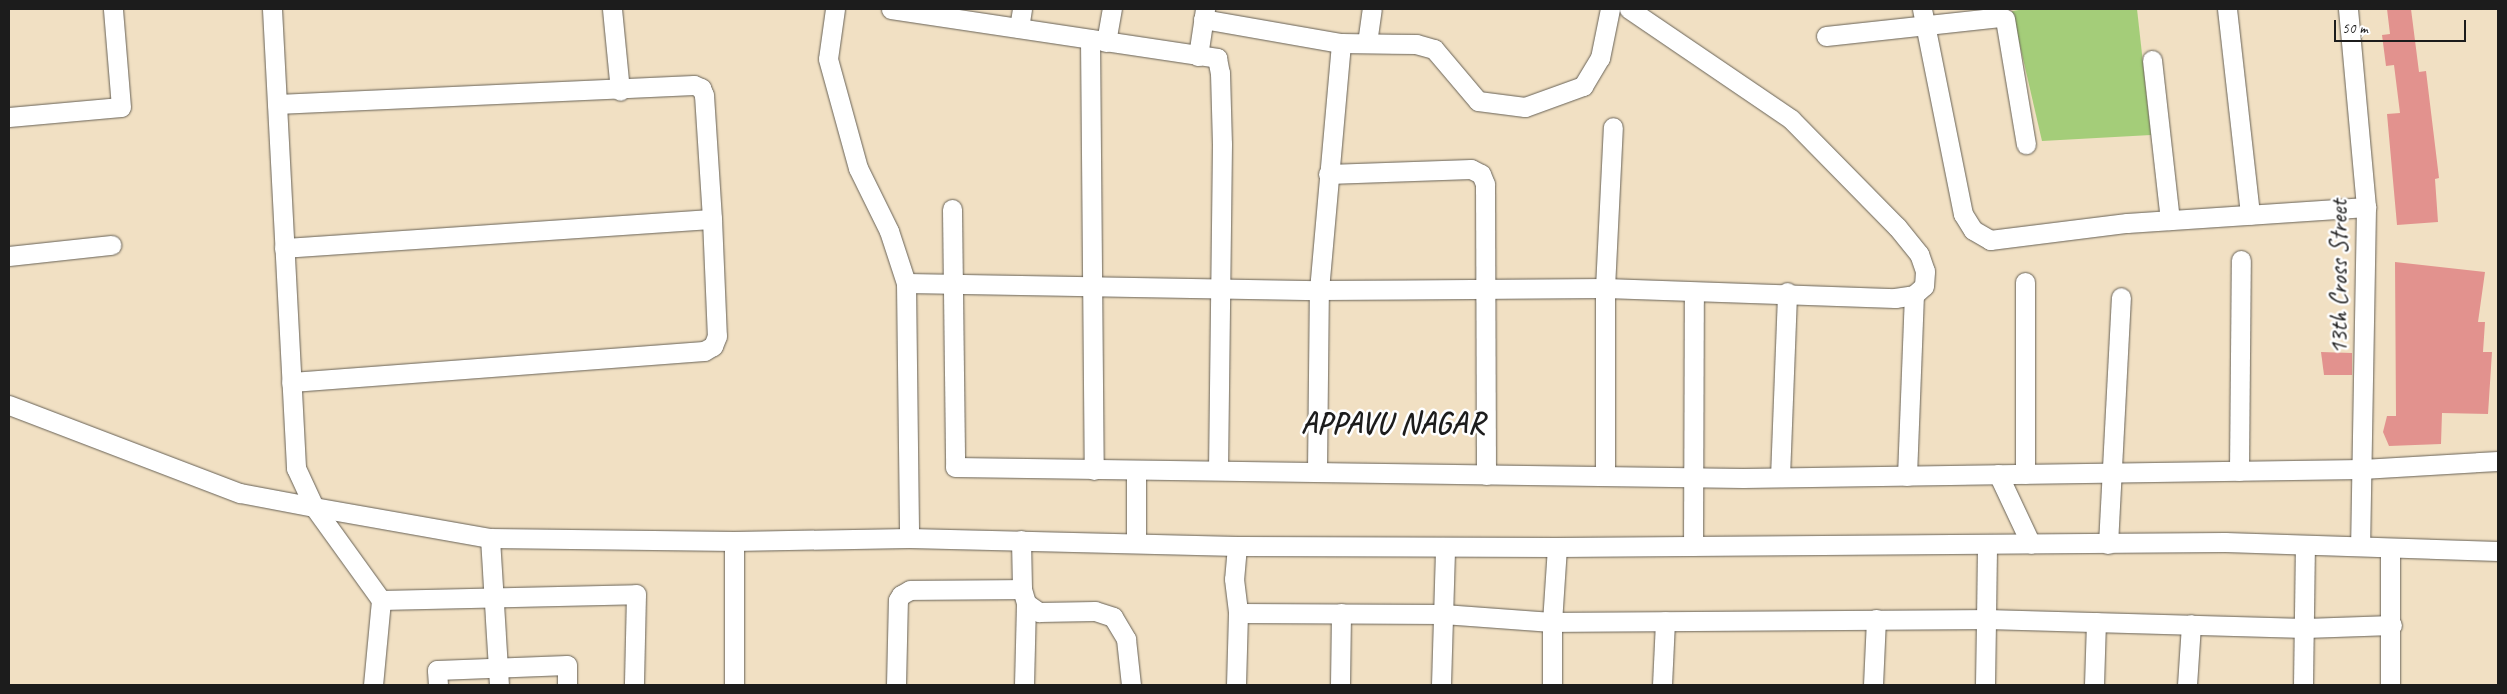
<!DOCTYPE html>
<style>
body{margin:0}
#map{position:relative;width:2507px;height:694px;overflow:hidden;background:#f1e0c3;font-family:Caveat,sans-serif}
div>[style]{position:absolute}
.green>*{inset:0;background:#a4cd79}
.building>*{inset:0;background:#e2928e}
.roads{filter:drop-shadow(0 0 1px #676156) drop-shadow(0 0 1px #676156)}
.minor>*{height:19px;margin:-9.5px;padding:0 9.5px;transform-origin:9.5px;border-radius:9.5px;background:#fff}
span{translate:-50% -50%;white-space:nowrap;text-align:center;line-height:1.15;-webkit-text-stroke:5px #fff;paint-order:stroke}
.street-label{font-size:25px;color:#1c1c1c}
.district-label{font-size:30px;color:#1c1c1c;font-weight:700;letter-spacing:1px}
.frame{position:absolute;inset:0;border:10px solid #1c1c1c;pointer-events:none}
.scale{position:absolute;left:2334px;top:20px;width:132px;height:22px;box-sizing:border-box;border:2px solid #1c1c1c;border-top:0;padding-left:6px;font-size:15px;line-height:18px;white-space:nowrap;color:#1c1c1c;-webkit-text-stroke:4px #fff;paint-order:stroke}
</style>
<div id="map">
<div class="green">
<div style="clip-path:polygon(2026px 9px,2137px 9px,2151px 135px,2042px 141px,2012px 11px)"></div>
</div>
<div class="building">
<div style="clip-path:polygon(2387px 9px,2411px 9px,2419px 72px,2426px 71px,2439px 178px,2435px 179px,2438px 222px,2397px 225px,2387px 114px,2400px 113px,2394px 65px,2386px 66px,2382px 35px,2390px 34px)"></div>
<div style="clip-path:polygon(2395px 262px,2485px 272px,2478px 322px,2485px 322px,2483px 352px,2492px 352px,2488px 414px,2442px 413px,2441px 444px,2389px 446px,2383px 432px,2387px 416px,2396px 416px)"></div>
<div style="clip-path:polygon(2321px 352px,2352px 353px,2352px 375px,2324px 375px)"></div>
</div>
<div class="roads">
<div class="minor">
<div style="left:272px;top:9px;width:460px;rotate:87deg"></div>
<div style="left:296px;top:468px;width:43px;rotate:65.2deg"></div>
<div style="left:314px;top:507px;width:179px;rotate:10deg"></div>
<div style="left:490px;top:538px;width:244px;rotate:0.7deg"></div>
<div style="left:734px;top:541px;width:175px;rotate:-1deg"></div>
<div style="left:909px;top:538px;width:328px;rotate:1.4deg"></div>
<div style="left:1237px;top:546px;width:320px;rotate:0.2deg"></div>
<div style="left:1557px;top:547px;width:668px;rotate:-0.43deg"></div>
<div style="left:2225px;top:542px;width:273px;rotate:1.9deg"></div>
<div style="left:612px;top:9px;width:82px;rotate:84.4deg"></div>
<div style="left:835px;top:9px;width:50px;rotate:98deg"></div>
<div style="left:828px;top:59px;width:113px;rotate:74.6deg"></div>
<div style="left:858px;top:168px;width:70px;rotate:63.8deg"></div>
<div style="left:889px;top:231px;width:55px;rotate:71.9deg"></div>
<div style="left:906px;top:283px;width:255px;rotate:89.3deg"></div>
<div style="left:891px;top:9px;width:330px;rotate:8.5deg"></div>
<div style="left:1217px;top:58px;width:15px;rotate:79deg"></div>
<div style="left:1220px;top:73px;width:71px;rotate:88.4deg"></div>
<div style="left:1222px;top:144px;width:325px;rotate:90.7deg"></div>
<div style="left:1922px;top:9px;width:209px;rotate:78.7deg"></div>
<div style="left:1963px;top:214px;width:19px;rotate:58deg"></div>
<div style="left:1973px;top:230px;width:20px;rotate:30deg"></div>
<div style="left:1990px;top:240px;width:138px;rotate:-7.1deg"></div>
<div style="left:2127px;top:223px;width:240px;rotate:-3.8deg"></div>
<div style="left:2227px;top:9px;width:207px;rotate:83.6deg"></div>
<div style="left:2348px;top:9px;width:199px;rotate:84.8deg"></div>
<div style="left:2366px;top:207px;width:339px;rotate:91deg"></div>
<div style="left:1203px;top:19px;width:140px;rotate:9.9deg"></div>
<div style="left:1341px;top:43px;width:75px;rotate:0.8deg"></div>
<div style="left:1416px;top:44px;width:19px;rotate:16deg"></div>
<div style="left:1434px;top:49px;width:68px;rotate:49.8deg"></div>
<div style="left:1478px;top:101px;width:47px;rotate:7.3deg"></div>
<div style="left:1525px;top:107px;width:62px;rotate:-19.9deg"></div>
<div style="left:1583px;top:86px;width:33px;rotate:-59deg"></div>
<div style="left:1600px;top:58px;width:50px;rotate:-78.5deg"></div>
<div style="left:1019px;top:28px;width:19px;rotate:-81deg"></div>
<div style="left:1826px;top:36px;width:175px;rotate:-6.2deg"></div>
<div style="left:2000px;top:17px;width:5px;rotate:22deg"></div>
<div style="left:2005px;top:19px;width:127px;rotate:80.5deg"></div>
<div style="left:1090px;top:39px;width:431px;rotate:89.5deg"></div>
<div style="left:1106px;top:42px;width:34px;rotate:-80deg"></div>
<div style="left:1367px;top:43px;width:34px;rotate:-82deg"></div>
<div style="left:1198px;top:56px;width:48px;rotate:-81.5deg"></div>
<div style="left:2152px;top:60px;width:161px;rotate:83.6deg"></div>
<div style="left:277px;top:104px;width:417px;rotate:-2.6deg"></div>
<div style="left:694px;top:85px;width:8px;rotate:23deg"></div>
<div style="left:701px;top:88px;width:8px;rotate:67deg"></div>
<div style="left:704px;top:95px;width:124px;rotate:86.3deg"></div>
<div style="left:712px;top:219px;width:117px;rotate:87.6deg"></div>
<div style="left:717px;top:336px;width:11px;rotate:112deg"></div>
<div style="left:713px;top:346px;width:10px;rotate:151deg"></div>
<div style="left:704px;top:351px;width:414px;rotate:175.7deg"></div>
<div style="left:9px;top:117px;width:112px;rotate:-5.1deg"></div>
<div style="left:121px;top:107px;width:98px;rotate:-94.7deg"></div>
<div style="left:1328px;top:174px;width:143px;rotate:-2deg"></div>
<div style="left:1471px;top:169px;width:11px;rotate:27deg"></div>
<div style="left:1481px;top:174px;width:11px;rotate:68deg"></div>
<div style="left:1485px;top:184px;width:291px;rotate:89.8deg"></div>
<div style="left:952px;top:209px;width:258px;rotate:89.3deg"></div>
<div style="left:955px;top:467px;width:788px;rotate:0.8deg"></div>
<div style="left:1743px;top:478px;width:619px;rotate:-0.83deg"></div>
<div style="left:2362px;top:469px;width:136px;rotate:-3.4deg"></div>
<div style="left:284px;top:248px;width:429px;rotate:-3.9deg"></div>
<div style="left:9px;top:256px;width:103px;rotate:-6.2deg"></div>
<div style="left:906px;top:283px;width:413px;rotate:1deg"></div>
<div style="left:1319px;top:290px;width:286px;rotate:-0.4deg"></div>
<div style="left:1605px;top:288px;width:290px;rotate:2deg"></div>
<div style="left:1895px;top:298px;width:19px;rotate:-9deg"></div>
<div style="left:1914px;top:295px;width:13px;rotate:-42deg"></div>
<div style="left:1924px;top:286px;width:15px;rotate:-86deg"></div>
<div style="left:1925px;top:271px;width:18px;rotate:-109deg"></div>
<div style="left:1919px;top:254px;width:35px;rotate:-129deg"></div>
<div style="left:1897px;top:227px;width:151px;rotate:-134.5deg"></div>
<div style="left:1791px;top:119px;width:196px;rotate:-145.8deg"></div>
<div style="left:9px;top:405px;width:247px;rotate:20.9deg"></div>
<div style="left:240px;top:493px;width:75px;rotate:10.7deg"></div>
<div style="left:314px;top:507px;width:115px;rotate:54.2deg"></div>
<div style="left:381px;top:600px;width:255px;rotate:-1.3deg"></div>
<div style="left:636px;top:594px;width:91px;rotate:91.3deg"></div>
<div style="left:1317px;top:471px;width:181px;rotate:-89.4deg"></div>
<div style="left:1319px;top:290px;width:248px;rotate:-84.9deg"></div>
<div style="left:2239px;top:471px;width:211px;rotate:-89.5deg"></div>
<div style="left:1998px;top:474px;width:77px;rotate:64.8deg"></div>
<div style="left:2025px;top:474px;width:192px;rotate:-90deg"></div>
<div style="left:1605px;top:476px;width:188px;rotate:-90deg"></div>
<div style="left:1605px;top:288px;width:161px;rotate:-87.2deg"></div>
<div style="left:1907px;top:476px;width:181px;rotate:-87.8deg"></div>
<div style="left:1780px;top:477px;width:185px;rotate:-87.8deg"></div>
<div style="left:490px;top:538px;width:147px;rotate:86.5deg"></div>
<div style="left:1021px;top:540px;width:49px;rotate:88.8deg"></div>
<div style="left:1022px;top:589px;width:15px;rotate:74deg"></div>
<div style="left:1026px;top:603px;width:16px;rotate:35deg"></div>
<div style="left:1039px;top:612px;width:56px;rotate:-1deg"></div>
<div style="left:1095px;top:611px;width:19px;rotate:18deg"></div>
<div style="left:1113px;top:617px;width:26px;rotate:59deg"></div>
<div style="left:1126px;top:639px;width:46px;rotate:83.8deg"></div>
<div style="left:734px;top:541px;width:144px;rotate:90deg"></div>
<div style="left:1136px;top:543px;width:73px;rotate:-90deg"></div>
<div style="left:2108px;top:544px;width:247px;rotate:-87deg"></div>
<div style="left:1237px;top:546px;width:33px;rotate:95deg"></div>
<div style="left:1234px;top:579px;width:34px;rotate:83deg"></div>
<div style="left:1238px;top:613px;width:205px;rotate:0.3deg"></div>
<div style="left:1443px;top:614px;width:109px;rotate:4.2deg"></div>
<div style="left:1552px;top:622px;width:63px;rotate:90deg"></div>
<div style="left:1693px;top:546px;width:254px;rotate:-89.8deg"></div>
<div style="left:1557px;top:547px;width:75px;rotate:93.8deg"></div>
<div style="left:1552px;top:622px;width:434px;rotate:-0.4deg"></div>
<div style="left:1986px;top:619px;width:75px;rotate:-89.2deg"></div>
<div style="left:373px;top:685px;width:85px;rotate:-84.6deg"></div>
<div style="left:438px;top:685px;width:15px;rotate:-94deg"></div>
<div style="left:437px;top:670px;width:130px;rotate:-2.2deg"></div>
<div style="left:567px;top:665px;width:20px;rotate:90deg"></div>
<div style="left:896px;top:685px;width:85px;rotate:-88.7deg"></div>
<div style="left:898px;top:600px;width:6px;rotate:-59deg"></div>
<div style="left:901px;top:595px;width:10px;rotate:-29deg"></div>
<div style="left:910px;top:590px;width:112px;rotate:-0.5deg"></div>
<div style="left:1024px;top:685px;width:82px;rotate:-88.6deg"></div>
<div style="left:1236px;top:685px;width:72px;rotate:-88.4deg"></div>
<div style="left:1340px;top:685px;width:72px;rotate:-89.2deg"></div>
<div style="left:1441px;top:685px;width:138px;rotate:-88.3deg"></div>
<div style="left:1662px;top:685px;width:64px;rotate:-87.3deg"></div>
<div style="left:1873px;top:685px;width:66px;rotate:-87.4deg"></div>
<div style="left:1985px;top:685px;width:66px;rotate:-89.1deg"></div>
<div style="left:1986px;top:619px;width:319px;rotate:1.6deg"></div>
<div style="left:2305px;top:628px;width:87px;rotate:-2deg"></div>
<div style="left:2094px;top:685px;width:63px;rotate:-88.2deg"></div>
<div style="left:2187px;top:685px;width:61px;rotate:-86.2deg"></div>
<div style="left:2303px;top:685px;width:140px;rotate:-89.2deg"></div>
<div style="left:2390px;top:685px;width:137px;rotate:-90deg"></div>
</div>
</div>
<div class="street-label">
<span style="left:2339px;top:277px;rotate:-90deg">13th Cross Street</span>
</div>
<div class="district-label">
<span style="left:1393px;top:423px">APPAVU NAGAR</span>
</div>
<div class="frame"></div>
<div class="scale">50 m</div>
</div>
